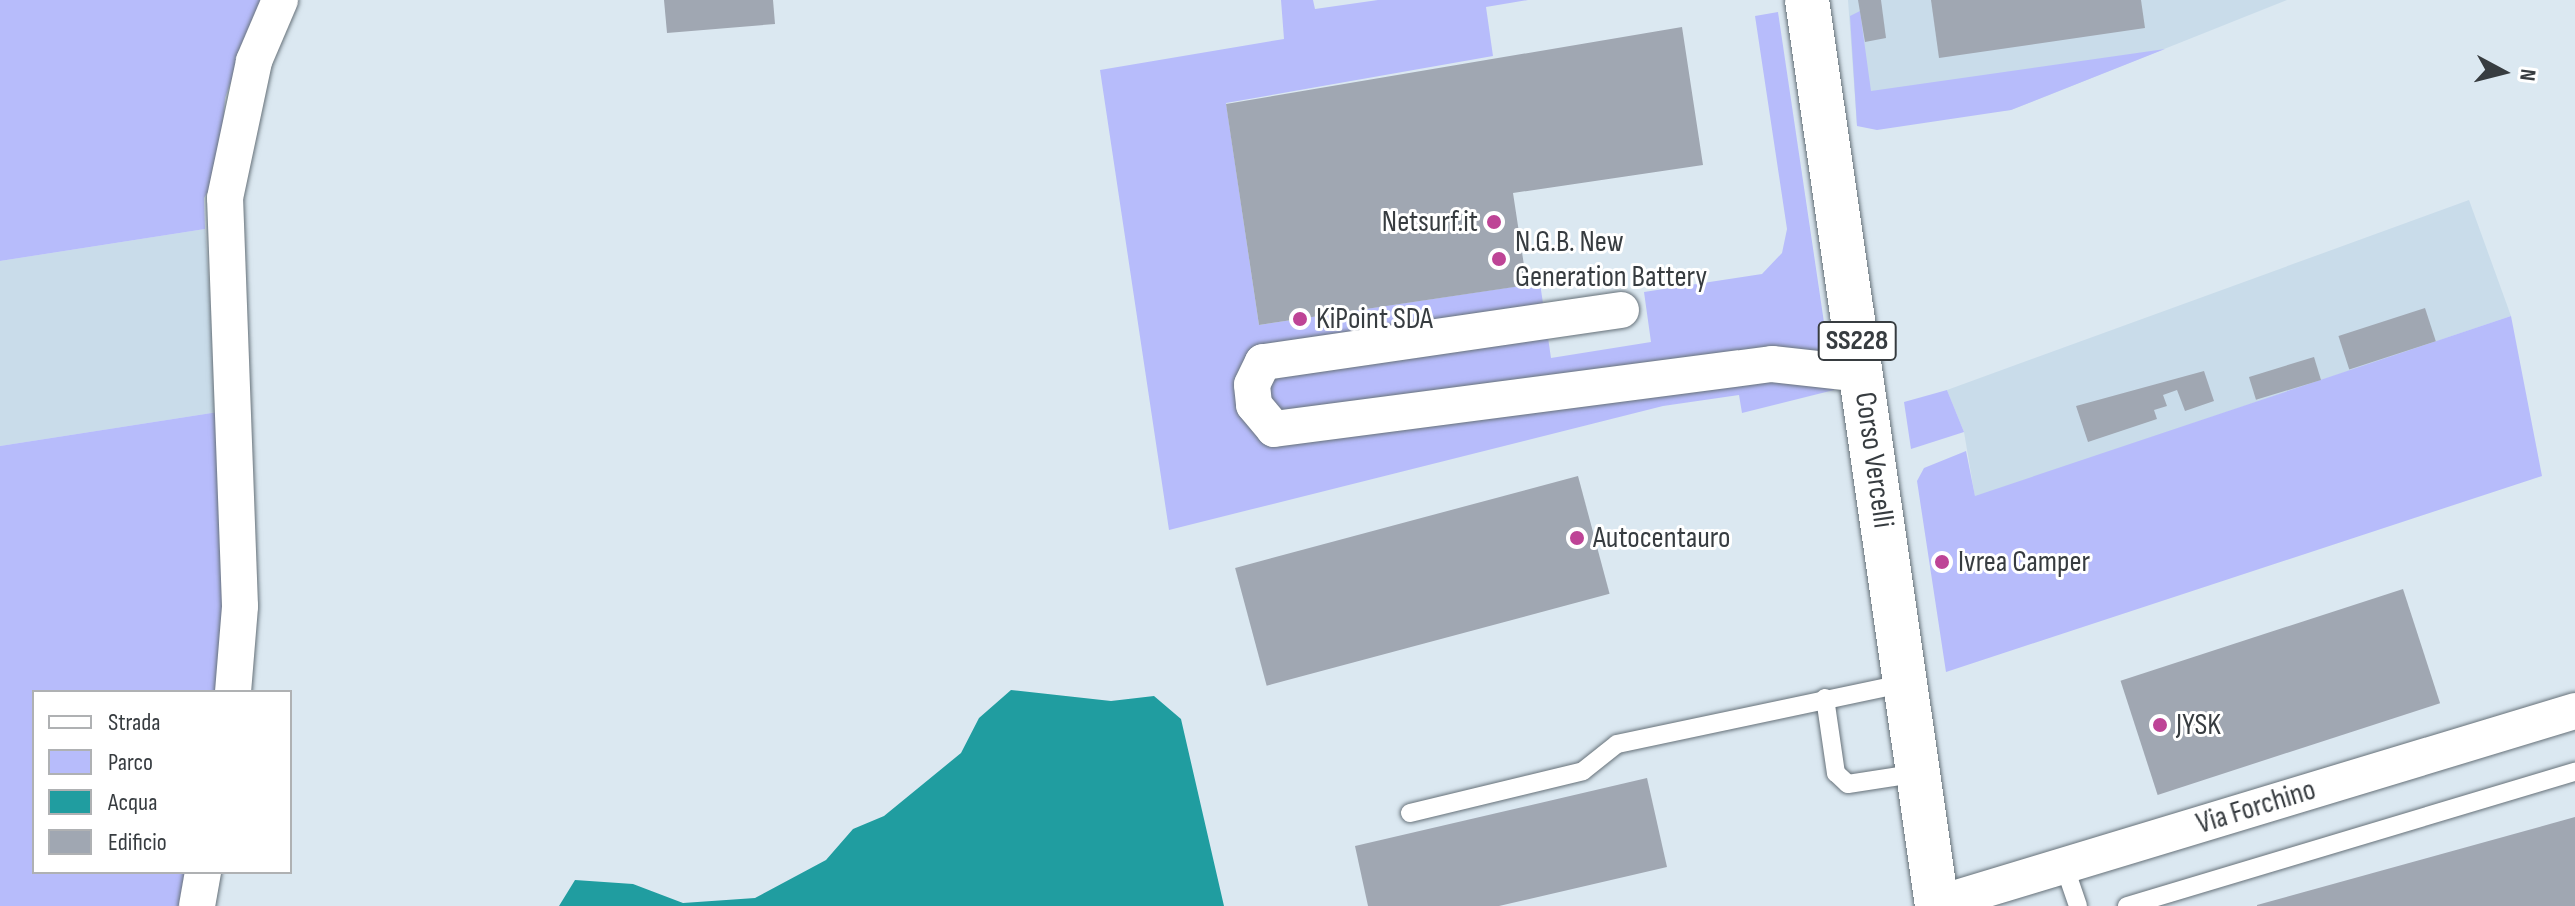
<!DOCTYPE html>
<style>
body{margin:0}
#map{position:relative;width:2575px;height:906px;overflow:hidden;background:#dbe8f1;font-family:"Sofia Sans Condensed",sans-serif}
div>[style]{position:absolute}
.built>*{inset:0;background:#c9dcea}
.green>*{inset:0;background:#b7bcfb}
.water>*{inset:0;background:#209da0}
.building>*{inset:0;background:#a0a7b2;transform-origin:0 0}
.roads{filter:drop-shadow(0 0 2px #667179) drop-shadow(0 0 2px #667179)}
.service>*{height:18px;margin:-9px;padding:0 9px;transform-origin:9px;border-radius:9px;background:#fff}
.minor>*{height:36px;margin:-18px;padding:0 18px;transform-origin:18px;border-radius:18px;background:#fff}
.primary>*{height:44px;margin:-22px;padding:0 22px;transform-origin:22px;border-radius:22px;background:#fff}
.dots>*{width:22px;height:22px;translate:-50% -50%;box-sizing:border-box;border:4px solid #fff;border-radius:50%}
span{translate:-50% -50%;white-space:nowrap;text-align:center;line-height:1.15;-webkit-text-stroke:6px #fff;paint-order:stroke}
.shield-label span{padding:2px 6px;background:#fff;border:2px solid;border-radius:6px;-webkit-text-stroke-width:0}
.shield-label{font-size:28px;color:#373c40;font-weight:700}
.poi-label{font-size:30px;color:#373c40}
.right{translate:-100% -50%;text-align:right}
.left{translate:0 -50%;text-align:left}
.street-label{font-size:30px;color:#373c40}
.legend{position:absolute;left:32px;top:690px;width:260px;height:184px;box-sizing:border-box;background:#fff;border:2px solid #afb1b3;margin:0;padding:10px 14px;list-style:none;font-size:24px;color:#373c40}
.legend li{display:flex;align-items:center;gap:16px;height:40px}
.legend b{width:40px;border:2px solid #afb1b3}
.north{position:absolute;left:2463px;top:32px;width:80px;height:80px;-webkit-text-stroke:6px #fff;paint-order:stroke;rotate:97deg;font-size:22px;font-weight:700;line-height:32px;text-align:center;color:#373c40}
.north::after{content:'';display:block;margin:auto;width:28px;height:36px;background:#373c40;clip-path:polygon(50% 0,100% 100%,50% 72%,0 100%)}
</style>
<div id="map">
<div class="built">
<div style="clip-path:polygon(1848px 0,2287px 0,2011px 110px,1857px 126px)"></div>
<div style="clip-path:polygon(2469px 200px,2511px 316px,1975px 497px,1964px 432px,1947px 390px)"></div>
<div style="clip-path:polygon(205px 229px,218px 412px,0 446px,0 261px)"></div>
</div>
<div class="green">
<div style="clip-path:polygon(0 0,261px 0,225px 98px,220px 171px,204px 198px,205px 229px,0 261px)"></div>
<div style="clip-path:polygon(1281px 0,1313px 0,1315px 9px,1378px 0,1528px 0,1486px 7px,1493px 56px,1226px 103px,1259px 325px,1540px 283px,1551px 358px,1651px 342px,1644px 292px,1762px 274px,1782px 253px,1787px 229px,1755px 16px,1778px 12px,1834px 390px,1742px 413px,1739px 395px,1663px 406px,1169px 530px,1100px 70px,1284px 39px)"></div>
<div style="clip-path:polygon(1860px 11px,1871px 91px,2165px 49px,2011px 110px,1877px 130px,1857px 126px,1850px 16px)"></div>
<div style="clip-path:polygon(2511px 316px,2542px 476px,1946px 672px,1917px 481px,1924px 468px,1966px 451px,1975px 496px)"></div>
<div style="clip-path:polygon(1947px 390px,1964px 432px,1911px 449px,1904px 402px)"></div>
<div style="clip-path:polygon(218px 412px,224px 589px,218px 692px,34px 692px,34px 872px,193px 872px,182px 906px,0 906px,0 446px)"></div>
</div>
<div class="water">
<div style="clip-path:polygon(1011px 690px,1111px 701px,1154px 696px,1181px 719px,1224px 906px,559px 906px,575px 880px,633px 884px,683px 903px,755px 898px,826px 860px,853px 829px,884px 816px,961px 753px,979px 718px)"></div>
</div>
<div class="building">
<div style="clip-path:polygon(664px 0,773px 0,775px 24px,667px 33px)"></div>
<div style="clip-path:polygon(1858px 0,1881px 0,1886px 38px,1865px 42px)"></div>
<div style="clip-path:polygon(1931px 0,2141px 0,2145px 28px,1939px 58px)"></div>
<div style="clip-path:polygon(1682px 27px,1703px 165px,1513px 193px,1527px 285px,1259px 325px,1226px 104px)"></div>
<div style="left:2425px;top:308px;width:35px;height:91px;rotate:72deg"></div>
<div style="left:2314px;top:357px;width:24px;height:68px;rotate:73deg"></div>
<div style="clip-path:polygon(2204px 371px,2214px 401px,2185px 411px,2177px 390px,2163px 395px,2167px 406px,2154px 410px,2157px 419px,2088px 442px,2076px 406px)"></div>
<div style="left:1578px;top:476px;width:122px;height:355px;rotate:75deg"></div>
<div style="left:2403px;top:589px;width:120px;height:297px;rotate:72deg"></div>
<div style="clip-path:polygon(1647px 778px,1667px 867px,1499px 906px,1368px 906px,1355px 846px)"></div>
<div style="clip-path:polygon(2575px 817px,2575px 906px,2257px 906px,2257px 905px)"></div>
</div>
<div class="roads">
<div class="service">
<div style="left:1825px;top:698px;width:76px;rotate:81.7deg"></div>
<div style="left:1836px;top:773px;width:16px;rotate:43deg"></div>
<div style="left:1848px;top:784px;width:72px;rotate:-8.8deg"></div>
<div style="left:1410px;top:813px;width:178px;rotate:-13.6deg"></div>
<div style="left:1583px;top:771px;width:43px;rotate:-38.5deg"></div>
<div style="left:1617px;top:744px;width:295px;rotate:-11.9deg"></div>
<div style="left:2064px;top:865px;width:43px;rotate:71.1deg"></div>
<div style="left:2127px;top:906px;width:468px;rotate:-16.7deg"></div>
</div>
<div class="minor">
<div style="left:1621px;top:310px;width:362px;rotate:171.7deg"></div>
<div style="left:1263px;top:362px;width:25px;rotate:116deg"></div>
<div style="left:1252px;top:385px;width:20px;rotate:84deg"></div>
<div style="left:1254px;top:405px;width:31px;rotate:50deg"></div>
<div style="left:1274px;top:429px;width:502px;rotate:-7.44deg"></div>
<div style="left:1772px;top:364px;width:91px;rotate:6.3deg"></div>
<div style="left:233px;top:692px;width:86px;rotate:-85.3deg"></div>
<div style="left:240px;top:606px;width:408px;rotate:-92.1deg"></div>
<div style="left:225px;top:198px;width:140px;rotate:-78deg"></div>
<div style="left:254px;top:61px;width:66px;rotate:-66.9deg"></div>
<div style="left:1937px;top:904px;width:667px;rotate:-16.83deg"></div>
<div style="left:197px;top:906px;width:35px;rotate:-80deg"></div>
</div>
<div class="primary">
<div style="left:1807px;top:0;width:915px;rotate:81.83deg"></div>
</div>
</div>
<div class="dots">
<div style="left:1494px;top:222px;background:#be4496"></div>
<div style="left:1499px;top:259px;background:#be4496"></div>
<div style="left:1300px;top:319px;background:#be4496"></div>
<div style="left:1577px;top:538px;background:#be4496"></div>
<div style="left:1942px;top:562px;background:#be4496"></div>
<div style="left:2160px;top:725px;background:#be4496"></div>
</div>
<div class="shield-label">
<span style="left:1857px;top:341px">SS228</span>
</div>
<div class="poi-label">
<span class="right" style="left:1478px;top:222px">Netsurf.it</span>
<span class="left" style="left:1515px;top:259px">N.G.B. New<br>Generation Battery</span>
<span class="left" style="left:1316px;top:319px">KiPoint SDA</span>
<span class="left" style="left:1593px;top:538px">Autocentauro</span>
<span class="left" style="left:1958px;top:562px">Ivrea Camper</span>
<span class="left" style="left:2176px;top:725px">JYSK</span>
</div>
<div class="street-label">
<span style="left:1874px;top:460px;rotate:82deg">Corso Vercelli</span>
<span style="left:2256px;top:807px;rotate:-17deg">Via Forchino</span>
</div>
<ul class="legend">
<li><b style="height:10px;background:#fff"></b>Strada</li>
<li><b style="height:22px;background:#b7bcfb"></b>Parco</li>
<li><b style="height:22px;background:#209da0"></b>Acqua</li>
<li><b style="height:22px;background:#a0a7b2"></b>Edificio</li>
</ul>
<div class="north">N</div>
</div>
